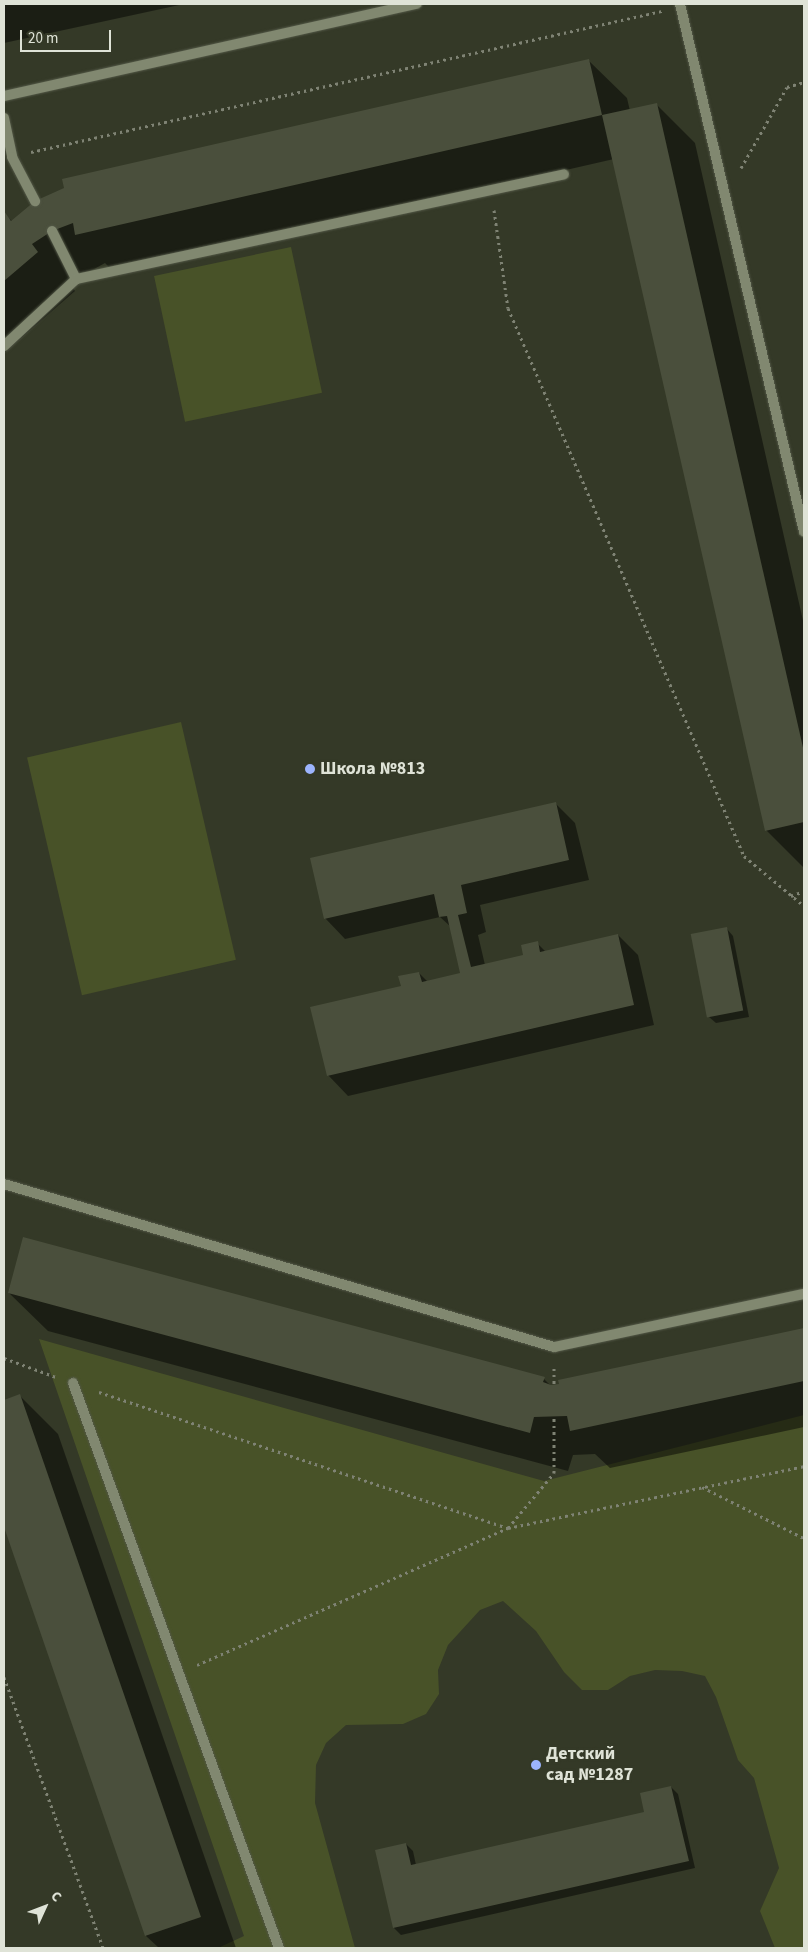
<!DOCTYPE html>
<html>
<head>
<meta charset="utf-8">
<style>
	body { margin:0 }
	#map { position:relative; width:808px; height:1952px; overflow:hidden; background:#343927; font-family:"Source Sans 3",sans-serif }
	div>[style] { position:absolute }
	.green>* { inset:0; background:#485228; transform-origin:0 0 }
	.shadow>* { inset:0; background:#0007 }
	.building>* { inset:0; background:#4a4f3c; transform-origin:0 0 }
	.path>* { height:3px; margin-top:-1.5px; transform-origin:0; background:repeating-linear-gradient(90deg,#7f8374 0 2.5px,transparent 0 6.5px) }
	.roads { filter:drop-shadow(0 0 1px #535847) drop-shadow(0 0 1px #535847) }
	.service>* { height:10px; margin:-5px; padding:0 5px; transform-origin:5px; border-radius:5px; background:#818870 }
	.tertiary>* { height:10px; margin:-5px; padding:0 5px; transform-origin:5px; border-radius:5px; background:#818870 }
	.dots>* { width:14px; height:14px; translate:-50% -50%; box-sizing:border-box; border:2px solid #343927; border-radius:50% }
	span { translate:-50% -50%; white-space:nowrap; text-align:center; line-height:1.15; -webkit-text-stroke:5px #343927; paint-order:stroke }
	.poi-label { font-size:18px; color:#dfe3d7; font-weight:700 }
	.left { translate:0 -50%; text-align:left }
	.frame { position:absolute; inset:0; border:5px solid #dfe3d7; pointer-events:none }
	.north { position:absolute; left:20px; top:1882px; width:50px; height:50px; -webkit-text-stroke:4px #343927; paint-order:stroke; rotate:47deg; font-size:14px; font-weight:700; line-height:20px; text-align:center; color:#dfe3d7 }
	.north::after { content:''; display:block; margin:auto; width:18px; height:22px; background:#dfe3d7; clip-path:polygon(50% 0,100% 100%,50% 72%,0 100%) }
	.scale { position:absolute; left:20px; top:30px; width:91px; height:22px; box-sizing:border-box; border:2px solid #dfe3d7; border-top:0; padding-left:6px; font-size:15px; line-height:18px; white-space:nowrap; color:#dfe3d7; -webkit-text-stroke:4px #343927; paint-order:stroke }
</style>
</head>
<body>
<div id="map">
	<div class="green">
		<i style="left:291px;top:247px;width:149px;height:140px;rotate:78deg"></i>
		<i style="left:181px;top:722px;width:244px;height:158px;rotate:77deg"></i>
		<i style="clip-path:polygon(39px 1339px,544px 1481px,804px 1415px,804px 1948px,775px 1948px,760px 1911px,779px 1868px,754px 1778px,738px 1760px,716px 1697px,705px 1676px,682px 1671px,655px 1670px,630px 1676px,608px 1690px,582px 1690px,564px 1672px,536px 1631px,503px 1601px,480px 1610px,448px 1645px,438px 1670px,439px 1694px,426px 1714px,403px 1724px,346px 1725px,326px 1743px,316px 1765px,315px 1803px,355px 1948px,218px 1948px,244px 1936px)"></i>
	</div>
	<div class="shadow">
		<i style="clip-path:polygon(4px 4px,184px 4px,4px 43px)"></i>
		<i style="clip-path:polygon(588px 60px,627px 98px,630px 111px,656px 104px,695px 143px,804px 625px,804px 868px,766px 830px,614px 159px,115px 273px,105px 263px,69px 283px,75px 291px,4px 353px,4px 214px,12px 221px)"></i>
		<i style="clip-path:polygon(555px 803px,575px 823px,589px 880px,480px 905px,486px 932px,478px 935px,485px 965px,525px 956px,537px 943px,546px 952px,618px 935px,638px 955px,654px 1025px,348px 1096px,328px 1075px,402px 987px,419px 973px,428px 982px,462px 974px,451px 927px,440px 917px,345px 939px,325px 918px)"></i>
		<i style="clip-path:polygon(727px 929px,733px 936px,749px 1017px,716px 1023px,709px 1017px)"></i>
		<i style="clip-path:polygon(9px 1293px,544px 1379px,551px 1386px,560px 1385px,560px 1381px,804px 1330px,804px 1427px,610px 1468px,595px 1454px,573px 1455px,568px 1471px,48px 1331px)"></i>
		<i style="clip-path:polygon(20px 1396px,58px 1434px,236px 1948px,159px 1948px,146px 1936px,4px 1524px,4px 1401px)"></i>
		<i style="clip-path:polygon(671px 1787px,678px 1794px,695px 1868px,401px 1935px,394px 1928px,377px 1851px,406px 1844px,413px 1851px,416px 1865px,645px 1813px)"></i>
	</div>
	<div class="building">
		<i style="clip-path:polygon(589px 59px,602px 115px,75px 235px,73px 223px,52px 231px,32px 244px,38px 252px,4px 281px,4px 211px,11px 221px,35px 201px,64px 188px,62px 179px)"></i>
		<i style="clip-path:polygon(657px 103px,804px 752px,804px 822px,765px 831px,602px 115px)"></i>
		<i style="clip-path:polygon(556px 802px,569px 860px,461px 885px,467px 913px,458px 915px,471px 967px,523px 955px,521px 945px,538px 941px,540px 952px,618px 934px,634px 1005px,327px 1076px,310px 1007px,401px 986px,398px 976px,419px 972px,422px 982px,460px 973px,447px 916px,439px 917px,434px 894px,324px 919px,310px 858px)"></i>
		<i style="left:727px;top:927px;width:85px;height:37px;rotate:79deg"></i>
		<i style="clip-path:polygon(23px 1237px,545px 1377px,543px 1382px,551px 1385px,559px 1384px,558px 1380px,804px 1328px,804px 1381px,570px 1431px,567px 1416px,534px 1417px,530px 1433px,8px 1293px)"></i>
		<i style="clip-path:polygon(20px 1394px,201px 1917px,145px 1936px,4px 1527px,4px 1400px)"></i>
		<i style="clip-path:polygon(671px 1786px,689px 1861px,393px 1928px,375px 1850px,406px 1843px,411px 1865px,644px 1812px,640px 1793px)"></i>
	</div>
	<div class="path">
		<i style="left:31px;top:152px;width:647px;rotate:-12.6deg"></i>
		<i style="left:741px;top:168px;width:93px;rotate:-60.4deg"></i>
		<i style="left:787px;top:87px;width:18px;rotate:-16deg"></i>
		<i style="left:494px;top:210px;width:99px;rotate:81.9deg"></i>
		<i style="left:508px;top:308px;width:597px;rotate:66.7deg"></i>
		<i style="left:744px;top:856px;width:78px;rotate:39.8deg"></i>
		<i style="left:791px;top:896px;width:14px;rotate:-21deg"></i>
		<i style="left:4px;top:1358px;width:55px;rotate:20.1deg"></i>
		<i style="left:554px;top:1368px;width:17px;rotate:90deg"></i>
		<i style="left:99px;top:1392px;width:431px;rotate:18.4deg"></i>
		<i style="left:508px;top:1528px;width:72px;rotate:-50.1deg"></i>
		<i style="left:554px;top:1473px;width:56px;rotate:-90deg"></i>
		<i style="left:702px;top:1487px;width:114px;rotate:26.6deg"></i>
		<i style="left:197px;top:1665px;width:340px;rotate:-23.8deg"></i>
		<i style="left:508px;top:1528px;width:302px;rotate:-11.8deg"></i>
		<i style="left:4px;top:1677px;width:289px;rotate:69.9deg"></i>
	</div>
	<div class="roads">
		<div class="service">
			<i style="left:680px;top:4px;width:542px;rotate:76.78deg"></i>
			<i style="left:4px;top:118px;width:40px;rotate:78deg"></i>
			<i style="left:12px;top:157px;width:50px;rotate:62.4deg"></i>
			<i style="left:52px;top:231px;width:54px;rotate:63.4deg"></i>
			<i style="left:4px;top:346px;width:98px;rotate:-42.9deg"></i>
			<i style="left:76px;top:279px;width:499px;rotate:-12.1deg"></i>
			<i style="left:4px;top:1184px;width:574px;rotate:16.51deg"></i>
			<i style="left:554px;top:1347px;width:256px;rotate:-12deg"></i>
			<i style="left:73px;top:1383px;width:601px;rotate:69.97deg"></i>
		</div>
		<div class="tertiary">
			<i style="left:4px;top:96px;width:423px;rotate:-12.6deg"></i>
		</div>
	</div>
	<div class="dots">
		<i style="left:310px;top:769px;background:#9cb4fd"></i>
		<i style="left:536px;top:1765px;background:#9cb4fd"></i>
	</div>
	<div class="poi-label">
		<span class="left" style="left:320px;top:769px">Школа №813</span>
		<span class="left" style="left:546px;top:1765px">Детский<br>сад №1287</span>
	</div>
	<div class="frame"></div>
	<div class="north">С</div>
	<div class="scale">20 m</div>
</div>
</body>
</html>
